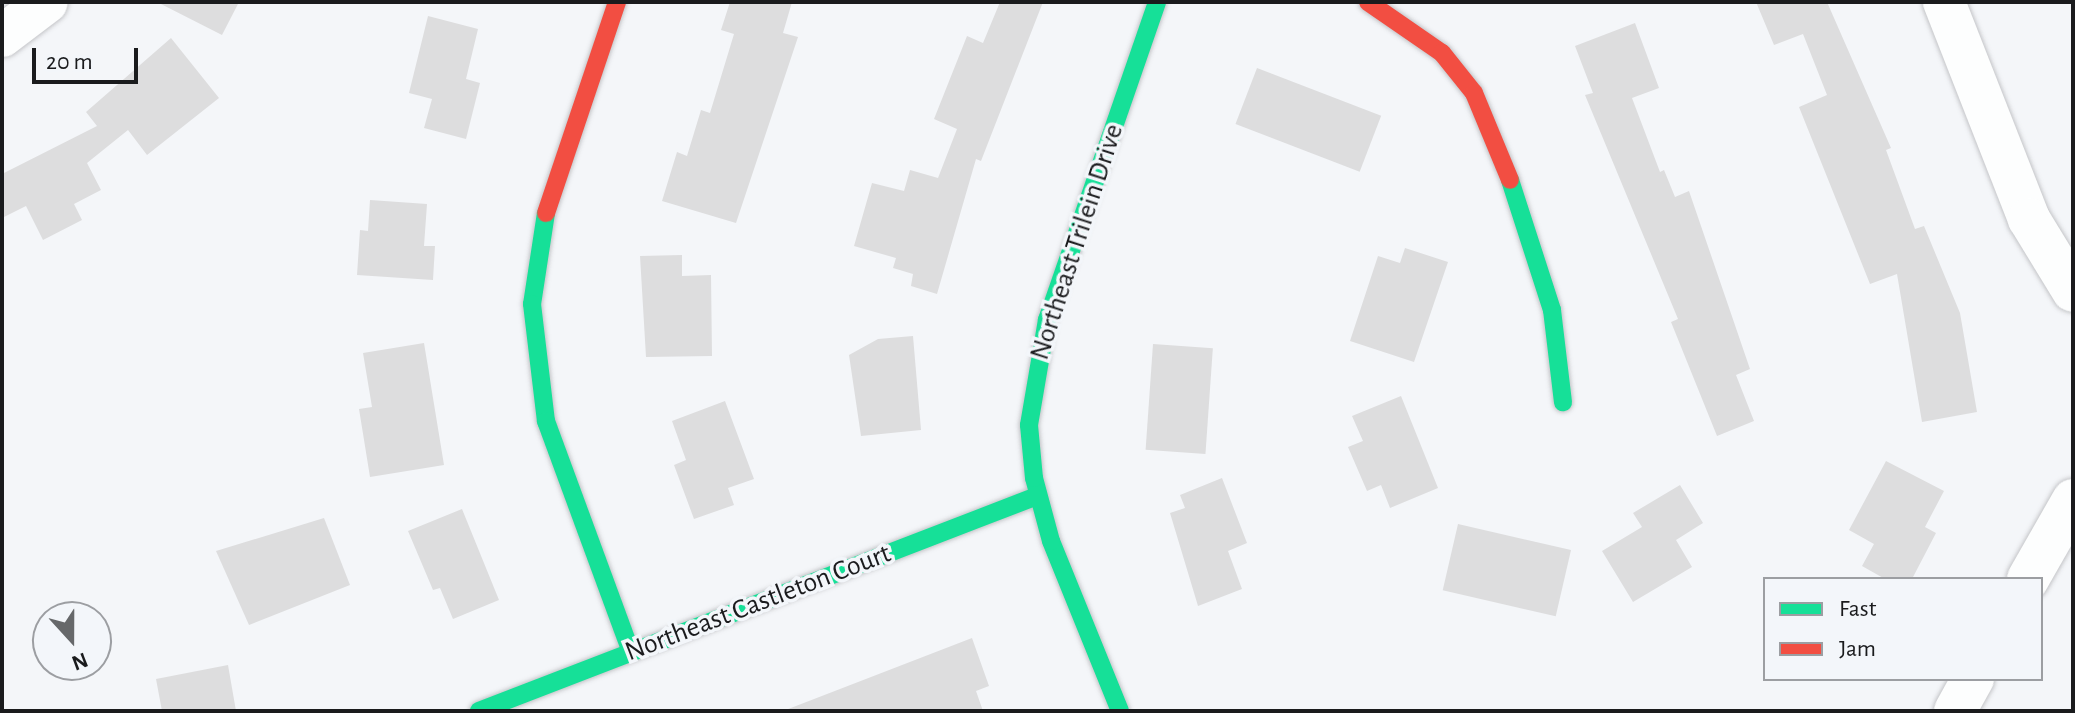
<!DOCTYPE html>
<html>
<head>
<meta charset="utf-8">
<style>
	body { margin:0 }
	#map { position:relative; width:2075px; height:713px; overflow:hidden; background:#f4f6f9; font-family:"Alegreya Sans",sans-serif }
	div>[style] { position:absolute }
	.building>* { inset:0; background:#ddddde; transform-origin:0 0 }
	.roads { filter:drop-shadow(0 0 2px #c4c5c8) drop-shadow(0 0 2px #c4c5c8) }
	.street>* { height:42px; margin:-21px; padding:0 21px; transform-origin:21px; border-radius:21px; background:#fdfefe }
	.fast>* { height:18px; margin:-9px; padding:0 9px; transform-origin:9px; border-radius:9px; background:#16e098 }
	.jam>* { height:18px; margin:-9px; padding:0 9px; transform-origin:9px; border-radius:9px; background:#f24e42 }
	span { translate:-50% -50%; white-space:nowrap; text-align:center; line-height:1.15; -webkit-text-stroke:7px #f3f6fa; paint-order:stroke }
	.street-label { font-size:28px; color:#1a1b1d }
	.frame { position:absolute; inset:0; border:4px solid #1a1b1d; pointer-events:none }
	.legend { position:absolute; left:1763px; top:577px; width:280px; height:104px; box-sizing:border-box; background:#f3f6fa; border:2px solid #9c9ea2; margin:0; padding:10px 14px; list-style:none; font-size:24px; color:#1a1b1d }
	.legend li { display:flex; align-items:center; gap:16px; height:40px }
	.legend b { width:40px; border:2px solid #9c9ea2 }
	.north { position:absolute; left:32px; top:601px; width:80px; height:80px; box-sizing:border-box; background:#f3f6fa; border:2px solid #9c9ea2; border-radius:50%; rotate:159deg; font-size:22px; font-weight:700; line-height:32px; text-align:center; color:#1a1b1d }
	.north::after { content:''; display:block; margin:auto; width:28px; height:36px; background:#66686a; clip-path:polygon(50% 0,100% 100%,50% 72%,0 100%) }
	.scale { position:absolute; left:32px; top:48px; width:106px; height:36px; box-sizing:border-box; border:4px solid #1a1b1d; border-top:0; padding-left:10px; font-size:24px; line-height:28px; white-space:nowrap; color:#1a1b1d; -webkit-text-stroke:6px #f3f6fa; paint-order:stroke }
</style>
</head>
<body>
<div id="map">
	<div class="building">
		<i style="clip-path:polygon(157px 2px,239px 2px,222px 35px)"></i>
		<i style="clip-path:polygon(730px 2px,792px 2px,783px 33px,798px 37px,736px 223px,662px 201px,677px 152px,687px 156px,701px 110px,710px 113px,734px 34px,721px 30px)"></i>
		<i style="clip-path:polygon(1000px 2px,1043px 2px,981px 161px,976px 159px,937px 294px,911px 286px,913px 274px,893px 268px,896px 258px,854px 246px,872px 183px,904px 191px,910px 170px,938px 178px,957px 129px,934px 119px,967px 36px,983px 43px)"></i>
		<i style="clip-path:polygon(1756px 2px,1827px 2px,1891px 148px,1886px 150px,1915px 229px,1924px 226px,1960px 313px,1977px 412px,1922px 422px,1897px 274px,1870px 284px,1799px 107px,1827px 95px,1803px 34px,1774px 45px)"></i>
		<i style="clip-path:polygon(428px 16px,478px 29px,466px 79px,480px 83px,466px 139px,424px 128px,432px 99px,409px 93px)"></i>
		<i style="clip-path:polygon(1635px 23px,1659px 88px,1632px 98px,1660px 172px,1664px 170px,1675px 197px,1689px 191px,1750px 369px,1736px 375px,1754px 421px,1717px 436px,1671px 322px,1678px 319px,1585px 95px,1593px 93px,1575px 46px)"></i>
		<i style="clip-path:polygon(171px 38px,219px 98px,147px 155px,128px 130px,87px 163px,101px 190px,74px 204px,82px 220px,43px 240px,26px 206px,2px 218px,2px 174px,97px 126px,86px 112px)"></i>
		<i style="left:1257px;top:68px;width:133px;height:60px;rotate:21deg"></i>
		<i style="clip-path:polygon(370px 200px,427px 204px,424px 246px,435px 246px,433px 280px,357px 275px,360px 230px,368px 231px)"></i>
		<i style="clip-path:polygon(1405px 248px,1448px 262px,1414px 362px,1350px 341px,1378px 256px,1400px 263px)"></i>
		<i style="clip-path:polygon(682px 255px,682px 276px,711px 275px,712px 356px,646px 357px,640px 256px)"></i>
		<i style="clip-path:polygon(913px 336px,921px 430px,861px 436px,849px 355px,878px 339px)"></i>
		<i style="clip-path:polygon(424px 343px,444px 465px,370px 477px,359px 409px,372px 407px,363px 353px)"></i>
		<i style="left:1153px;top:344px;width:60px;height:106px;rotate:4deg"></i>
		<i style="clip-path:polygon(1401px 396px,1438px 488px,1390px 508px,1381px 485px,1367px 491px,1348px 447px,1363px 441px,1352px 416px)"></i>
		<i style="clip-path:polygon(725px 401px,754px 479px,728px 488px,734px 505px,694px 519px,674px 465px,686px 460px,672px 421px)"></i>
		<i style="clip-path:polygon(1886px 461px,1944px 491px,1925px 527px,1936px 533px,1912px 579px,1885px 579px,1862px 566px,1874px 544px,1849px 530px)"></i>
		<i style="clip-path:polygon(1222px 478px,1247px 543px,1228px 551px,1242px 589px,1198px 606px,1170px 513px,1185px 508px,1180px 495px)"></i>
		<i style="clip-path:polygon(1680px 485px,1703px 523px,1676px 540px,1692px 567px,1633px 602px,1602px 551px,1642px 527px,1633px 513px)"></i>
		<i style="clip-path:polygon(462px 509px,499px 600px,453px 619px,440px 588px,433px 590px,408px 531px)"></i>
		<i style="clip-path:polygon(324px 518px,350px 585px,249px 625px,216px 551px)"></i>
		<i style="left:1458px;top:524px;width:116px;height:68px;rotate:13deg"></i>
		<i style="clip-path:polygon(972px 638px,989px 686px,976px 691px,983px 711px,783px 711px)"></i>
		<i style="clip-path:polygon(228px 665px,236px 711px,162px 711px,156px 679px)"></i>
	</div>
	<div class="roads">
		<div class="street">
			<i style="left:1944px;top:2px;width:233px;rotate:68.6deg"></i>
			<i style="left:2029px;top:219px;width:84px;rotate:58.6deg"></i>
			<i style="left:2px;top:36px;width:56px;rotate:-37.1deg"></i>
			<i style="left:2028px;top:579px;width:91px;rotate:-60.3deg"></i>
			<i style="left:1955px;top:711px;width:37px;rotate:-61deg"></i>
		</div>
		<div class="fast">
			<i style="left:1510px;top:180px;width:137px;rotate:72.1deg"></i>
			<i style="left:1552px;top:310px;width:93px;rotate:83.2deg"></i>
			<i style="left:546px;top:213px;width:92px;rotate:98.7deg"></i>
			<i style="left:532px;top:304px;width:118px;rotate:83.2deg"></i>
			<i style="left:546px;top:421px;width:246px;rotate:69.8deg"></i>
			<i style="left:479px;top:711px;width:598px;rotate:-21.07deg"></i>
			<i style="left:1120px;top:711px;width:183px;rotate:-112.1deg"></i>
			<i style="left:1051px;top:541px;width:65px;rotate:-105.1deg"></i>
			<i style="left:1034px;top:478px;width:53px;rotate:-95.4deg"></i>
			<i style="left:1029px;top:425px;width:107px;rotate:-80.3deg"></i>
			<i style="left:1047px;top:320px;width:336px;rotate:-70.9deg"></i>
		</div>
		<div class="jam">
			<i style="left:1368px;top:2px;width:90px;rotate:34.6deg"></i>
			<i style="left:1442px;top:53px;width:51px;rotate:51.3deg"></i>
			<i style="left:1474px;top:93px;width:94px;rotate:67.5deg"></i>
			<i style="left:546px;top:213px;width:223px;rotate:-71.4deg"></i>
		</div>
	</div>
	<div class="street-label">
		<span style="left:1077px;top:242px;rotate:-72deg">Northeast Trilein Drive</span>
		<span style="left:758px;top:603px;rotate:-21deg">Northeast Castleton Court</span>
	</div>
	<div class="frame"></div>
	<ul class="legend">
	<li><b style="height:10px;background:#16e098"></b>Fast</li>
	<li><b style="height:10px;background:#f24e42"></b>Jam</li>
	</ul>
	<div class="north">N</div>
	<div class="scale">20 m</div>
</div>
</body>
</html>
